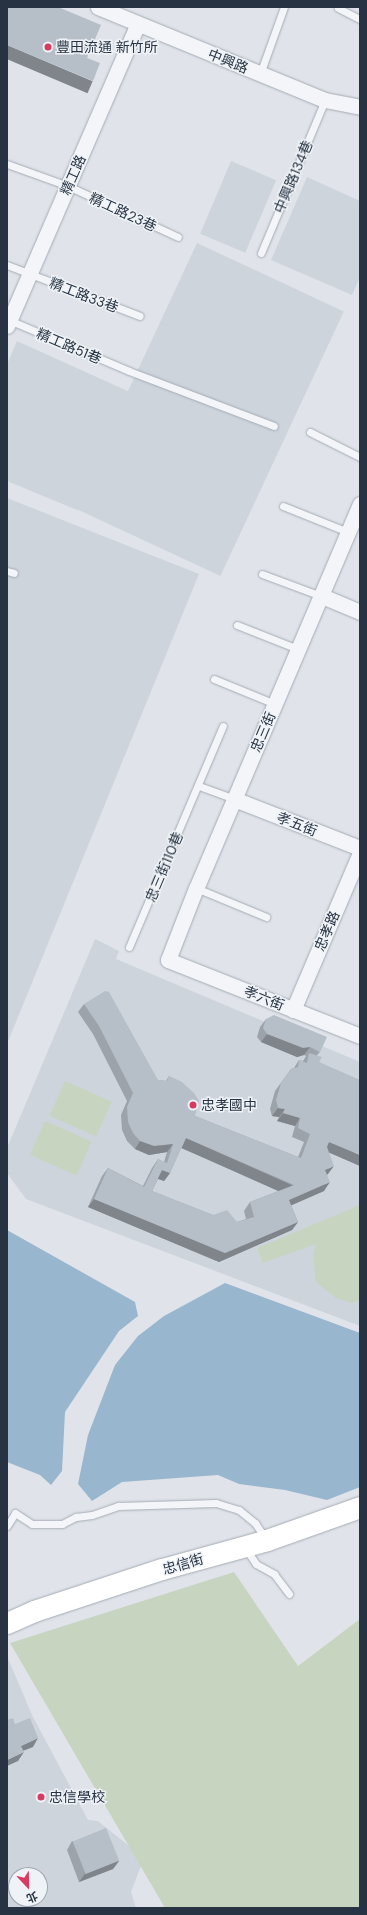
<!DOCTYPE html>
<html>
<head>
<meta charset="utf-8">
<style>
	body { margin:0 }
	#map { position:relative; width:367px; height:1915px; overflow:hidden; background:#e0e4ea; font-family:"DM Sans","Noto Sans TC",sans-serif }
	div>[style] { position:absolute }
	.built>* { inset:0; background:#cdd4dc; transform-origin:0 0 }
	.green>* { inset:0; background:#c7d4c0; transform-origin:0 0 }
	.water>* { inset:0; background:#98b6cd }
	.roads { filter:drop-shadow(0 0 1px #a5abb4) drop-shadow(0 0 1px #a5abb4) }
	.lane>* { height:7px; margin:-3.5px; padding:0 3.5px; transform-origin:3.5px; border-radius:3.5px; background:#f3f5f8 }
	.street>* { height:15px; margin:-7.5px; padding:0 7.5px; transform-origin:7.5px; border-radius:7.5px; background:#f3f5f8 }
	.secondary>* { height:21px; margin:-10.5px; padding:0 10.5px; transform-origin:10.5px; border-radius:10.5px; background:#fff }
	.wall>* { inset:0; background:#9da3ab }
	.shaded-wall>* { inset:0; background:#7f858b; transform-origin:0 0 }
	.building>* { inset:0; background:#b6bec7; transform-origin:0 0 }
	.dots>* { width:11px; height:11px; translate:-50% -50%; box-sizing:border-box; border:2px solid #eff3f7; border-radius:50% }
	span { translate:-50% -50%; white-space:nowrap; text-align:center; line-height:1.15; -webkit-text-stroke:3px #eff3f7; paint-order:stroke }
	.poi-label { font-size:14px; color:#273342 }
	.left { translate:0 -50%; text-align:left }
	.street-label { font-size:14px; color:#273342 }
	.frame { position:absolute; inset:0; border:8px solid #273342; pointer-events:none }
	.north { position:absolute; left:8px; top:1867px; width:40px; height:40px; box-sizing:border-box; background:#eff3f7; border:1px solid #9fa6af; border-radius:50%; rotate:158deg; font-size:11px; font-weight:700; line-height:16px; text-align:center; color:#273342 }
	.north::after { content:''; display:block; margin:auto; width:14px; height:18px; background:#d83b5f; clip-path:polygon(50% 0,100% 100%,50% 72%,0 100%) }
</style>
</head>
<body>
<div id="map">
	<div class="built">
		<i style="left:231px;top:161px;width:49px;height:79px;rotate:23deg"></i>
		<i style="clip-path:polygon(307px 177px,360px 201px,360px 277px,352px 295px,271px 260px)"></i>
		<i style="left:197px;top:243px;width:162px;height:292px;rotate:25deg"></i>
		<i style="clip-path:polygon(17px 341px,132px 393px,77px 510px,7px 481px,7px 364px)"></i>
		<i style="clip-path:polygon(7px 498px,199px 574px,7px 1044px)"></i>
		<i style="clip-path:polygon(95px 939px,119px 951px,116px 959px,360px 1062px,360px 1326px,26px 1199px,7px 1173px,7px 1148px)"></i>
		<i style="clip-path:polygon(evenodd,7px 1656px,32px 1715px,88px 1820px,98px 1821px,144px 1858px,131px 1892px,136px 1908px,7px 1908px,7px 1656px,16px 1875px,40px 1875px,40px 1899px,16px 1899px,16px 1875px)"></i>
	</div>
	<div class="green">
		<i style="left:65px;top:1081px;width:51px;height:38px;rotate:24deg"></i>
		<i style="left:45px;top:1121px;width:51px;height:37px;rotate:24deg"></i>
		<i style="clip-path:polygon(360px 1205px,360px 1300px,352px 1303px,336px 1298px,316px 1282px,313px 1254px,316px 1244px,263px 1263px,257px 1248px)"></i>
		<i style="clip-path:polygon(234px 1572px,298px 1666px,360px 1619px,360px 1908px,165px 1908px,10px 1643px)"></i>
	</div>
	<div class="water">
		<i style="clip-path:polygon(7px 1230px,135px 1302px,138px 1316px,119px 1331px,65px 1412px,62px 1471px,51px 1485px,40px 1475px,7px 1462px)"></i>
		<i style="clip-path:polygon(225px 1283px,360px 1333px,360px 1487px,327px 1500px,285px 1490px,239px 1484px,218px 1475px,122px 1482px,92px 1501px,78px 1484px,88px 1435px,115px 1365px,138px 1336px,164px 1316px)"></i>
	</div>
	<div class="roads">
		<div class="lane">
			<i style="left:338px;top:8px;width:25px;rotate:27deg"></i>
			<i style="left:260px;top:74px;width:71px;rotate:-70.3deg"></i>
			<i style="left:7px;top:164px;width:65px;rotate:19.8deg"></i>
			<i style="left:68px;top:186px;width:121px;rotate:24.9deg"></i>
			<i style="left:261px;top:253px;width:166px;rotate:-67.3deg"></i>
			<i style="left:7px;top:265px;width:142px;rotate:21deg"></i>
			<i style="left:9px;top:320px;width:130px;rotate:23deg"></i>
			<i style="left:129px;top:371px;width:155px;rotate:20.8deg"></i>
			<i style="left:310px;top:432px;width:56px;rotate:26.6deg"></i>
			<i style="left:283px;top:506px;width:70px;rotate:21.8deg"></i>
			<i style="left:7px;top:571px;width:7px;rotate:16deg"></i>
			<i style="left:262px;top:574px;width:63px;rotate:20.4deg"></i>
			<i style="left:237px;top:625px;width:66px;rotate:21.5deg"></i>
			<i style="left:214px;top:679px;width:66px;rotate:22.3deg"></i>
			<i style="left:199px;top:786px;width:37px;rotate:20deg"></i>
			<i style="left:196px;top:888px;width:76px;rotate:22.5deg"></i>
			<i style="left:129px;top:947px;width:240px;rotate:-67deg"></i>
			<i style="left:7px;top:1526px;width:15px;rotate:-58deg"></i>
			<i style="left:15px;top:1513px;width:20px;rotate:33deg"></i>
			<i style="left:32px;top:1524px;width:30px"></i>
			<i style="left:62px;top:1524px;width:16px;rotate:-27deg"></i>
			<i style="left:76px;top:1517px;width:16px;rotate:-7deg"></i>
			<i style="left:92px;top:1515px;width:28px;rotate:-19deg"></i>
			<i style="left:118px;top:1506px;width:98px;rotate:-1.8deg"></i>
			<i style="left:216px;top:1503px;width:24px;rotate:17deg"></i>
			<i style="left:239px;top:1510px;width:21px;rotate:39deg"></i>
			<i style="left:255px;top:1523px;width:18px;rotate:56deg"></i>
			<i style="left:246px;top:1549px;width:18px;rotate:56deg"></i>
			<i style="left:256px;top:1564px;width:21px;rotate:29deg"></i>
			<i style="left:274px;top:1574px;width:25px;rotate:53deg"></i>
		</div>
		<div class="street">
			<i style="left:98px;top:7px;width:245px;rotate:22.3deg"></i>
			<i style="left:325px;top:100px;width:36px;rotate:11deg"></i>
			<i style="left:7px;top:326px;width:329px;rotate:-66.6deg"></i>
			<i style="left:360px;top:504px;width:418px;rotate:113.1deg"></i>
			<i style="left:196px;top:888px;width:77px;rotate:111.3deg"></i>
			<i style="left:168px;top:960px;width:206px;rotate:21.6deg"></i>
			<i style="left:322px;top:596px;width:41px;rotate:22.8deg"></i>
			<i style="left:234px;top:799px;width:135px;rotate:21.3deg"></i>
			<i style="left:293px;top:1010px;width:171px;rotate:-66.9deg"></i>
		</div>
		<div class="secondary">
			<i style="left:7px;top:1623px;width:30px;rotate:-24deg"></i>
			<i style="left:34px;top:1611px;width:135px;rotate:-18.2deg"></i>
			<i style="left:162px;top:1569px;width:109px;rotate:-15.4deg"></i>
			<i style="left:267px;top:1540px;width:99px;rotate:-19.5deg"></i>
		</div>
	</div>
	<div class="wall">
		<i style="clip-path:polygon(evenodd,84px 1004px,158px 1080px,166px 1081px,169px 1076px,195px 1116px,298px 1157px,304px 1142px,292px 1137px,295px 1126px,277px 1121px,279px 1117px,272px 1116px,270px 1109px,275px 1091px,291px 1069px,294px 1068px,299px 1060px,303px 1061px,306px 1056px,304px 1055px,297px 1057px,261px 1042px,257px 1037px,260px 1027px,266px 1019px,320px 1052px,317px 1055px,319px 1062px,360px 1166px,329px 1152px,328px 1174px,327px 1175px,324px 1191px,291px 1205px,298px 1222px,292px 1230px,219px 1262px,88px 1207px,102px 1176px,108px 1168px,143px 1186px,152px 1168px,158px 1159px,164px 1162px,167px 1152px,149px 1155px,135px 1149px,127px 1141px,122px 1130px,121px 1115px,127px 1101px,93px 1034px,78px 1012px,84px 1004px,181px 1148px,281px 1190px,250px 1202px,244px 1211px,246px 1219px,237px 1222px,213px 1215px,152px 1191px,158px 1179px,164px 1181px,170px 1173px,181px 1148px)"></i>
		<i style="clip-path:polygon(72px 1841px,119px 1861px,113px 1869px,79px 1882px,67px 1850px)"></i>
	</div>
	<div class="shaded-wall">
		<i style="left:7px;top:45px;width:93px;height:13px;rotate:23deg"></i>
		<i style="clip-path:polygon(267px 1034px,310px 1047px,304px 1055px,297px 1057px,261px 1042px)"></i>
		<i style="clip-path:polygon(278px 1108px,285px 1109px,279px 1117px,272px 1116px)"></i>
		<i style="clip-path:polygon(283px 1113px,300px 1118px,295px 1126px,277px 1121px)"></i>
		<i style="left:186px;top:1138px;width:118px;height:11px;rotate:24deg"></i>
		<i style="clip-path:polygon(140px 1141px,173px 1144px,167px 1152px,149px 1155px,135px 1149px)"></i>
		<i style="clip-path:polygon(329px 1142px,360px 1155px,360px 1166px,323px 1150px)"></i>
		<i style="clip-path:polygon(334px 1166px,328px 1174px,319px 1179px,325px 1170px)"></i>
		<i style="clip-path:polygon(162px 1170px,170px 1173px,164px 1181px,156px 1178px)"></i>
		<i style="clip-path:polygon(330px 1182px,324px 1191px,283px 1209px,289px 1200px)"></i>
		<i style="clip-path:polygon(94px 1199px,225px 1253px,298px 1222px,292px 1230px,219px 1262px,88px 1207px)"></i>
		<i style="clip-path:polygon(38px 1738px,33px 1747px,15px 1754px,21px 1746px)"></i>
		<i style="clip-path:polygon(24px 1752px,18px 1761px,7px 1766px,7px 1760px)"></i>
		<i style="clip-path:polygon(119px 1861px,113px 1869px,79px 1882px,85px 1874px)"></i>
	</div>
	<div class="building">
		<i style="clip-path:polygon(7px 7px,58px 7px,101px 25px,87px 58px,100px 63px,93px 81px,7px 45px)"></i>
		<i style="clip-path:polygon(evenodd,105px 991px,109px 992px,158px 1080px,167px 1081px,169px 1076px,182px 1082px,194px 1093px,199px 1101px,195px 1116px,301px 1158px,310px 1134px,298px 1128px,300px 1118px,283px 1113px,285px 1109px,278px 1108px,276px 1100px,281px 1083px,291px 1069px,298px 1067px,299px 1060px,307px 1063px,309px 1053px,322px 1057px,319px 1062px,360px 1080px,360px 1155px,329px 1142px,327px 1147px,334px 1166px,325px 1170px,330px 1182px,289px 1200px,298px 1222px,225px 1253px,94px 1199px,108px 1168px,144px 1187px,158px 1159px,167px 1163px,173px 1144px,154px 1146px,140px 1141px,133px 1133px,128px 1122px,127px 1107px,133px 1093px,99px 1026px,84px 1004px,105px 991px,186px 1138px,294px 1185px,250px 1202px,254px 1217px,237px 1222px,227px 1210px,213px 1215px,152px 1191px,162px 1170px,170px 1173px,186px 1138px)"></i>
		<i style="clip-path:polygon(274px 1015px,327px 1037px,320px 1052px,310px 1047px,303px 1048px,267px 1034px,263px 1028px,266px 1019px)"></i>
		<i style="clip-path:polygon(13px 1718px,15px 1724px,30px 1718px,38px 1738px,21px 1746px,24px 1752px,7px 1760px,7px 1720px)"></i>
		<i style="left:106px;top:1828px;width:35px;height:36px;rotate:68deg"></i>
	</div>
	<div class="dots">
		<i style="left:48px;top:47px;background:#d83b5f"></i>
		<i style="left:193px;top:1105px;background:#d83b5f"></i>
		<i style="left:41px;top:1797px;background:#d83b5f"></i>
	</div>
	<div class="poi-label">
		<span class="left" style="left:56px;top:47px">豐田流通 新竹所</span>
		<span class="left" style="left:201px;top:1105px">忠孝國中</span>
		<span class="left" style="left:49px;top:1797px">忠信學校</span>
	</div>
	<div class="street-label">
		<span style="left:228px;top:61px;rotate:22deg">中興路</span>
		<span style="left:73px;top:175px;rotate:-66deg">精工路</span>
		<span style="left:293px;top:177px;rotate:-67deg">中興路134巷</span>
		<span style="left:123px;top:212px;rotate:25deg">精工路23巷</span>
		<span style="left:84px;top:295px;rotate:21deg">精工路33巷</span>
		<span style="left:69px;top:346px;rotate:23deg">精工路51巷</span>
		<span style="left:263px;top:732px;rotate:-67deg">忠三街</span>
		<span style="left:297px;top:824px;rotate:21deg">孝五街</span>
		<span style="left:164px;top:867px;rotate:-67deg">忠三街110巷</span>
		<span style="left:327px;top:931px;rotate:-67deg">忠孝路</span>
		<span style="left:264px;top:998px;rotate:22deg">孝六街</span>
		<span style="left:183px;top:1564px;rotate:-16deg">忠信街</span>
	</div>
	<div class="frame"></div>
	<div class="north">北</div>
</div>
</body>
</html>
